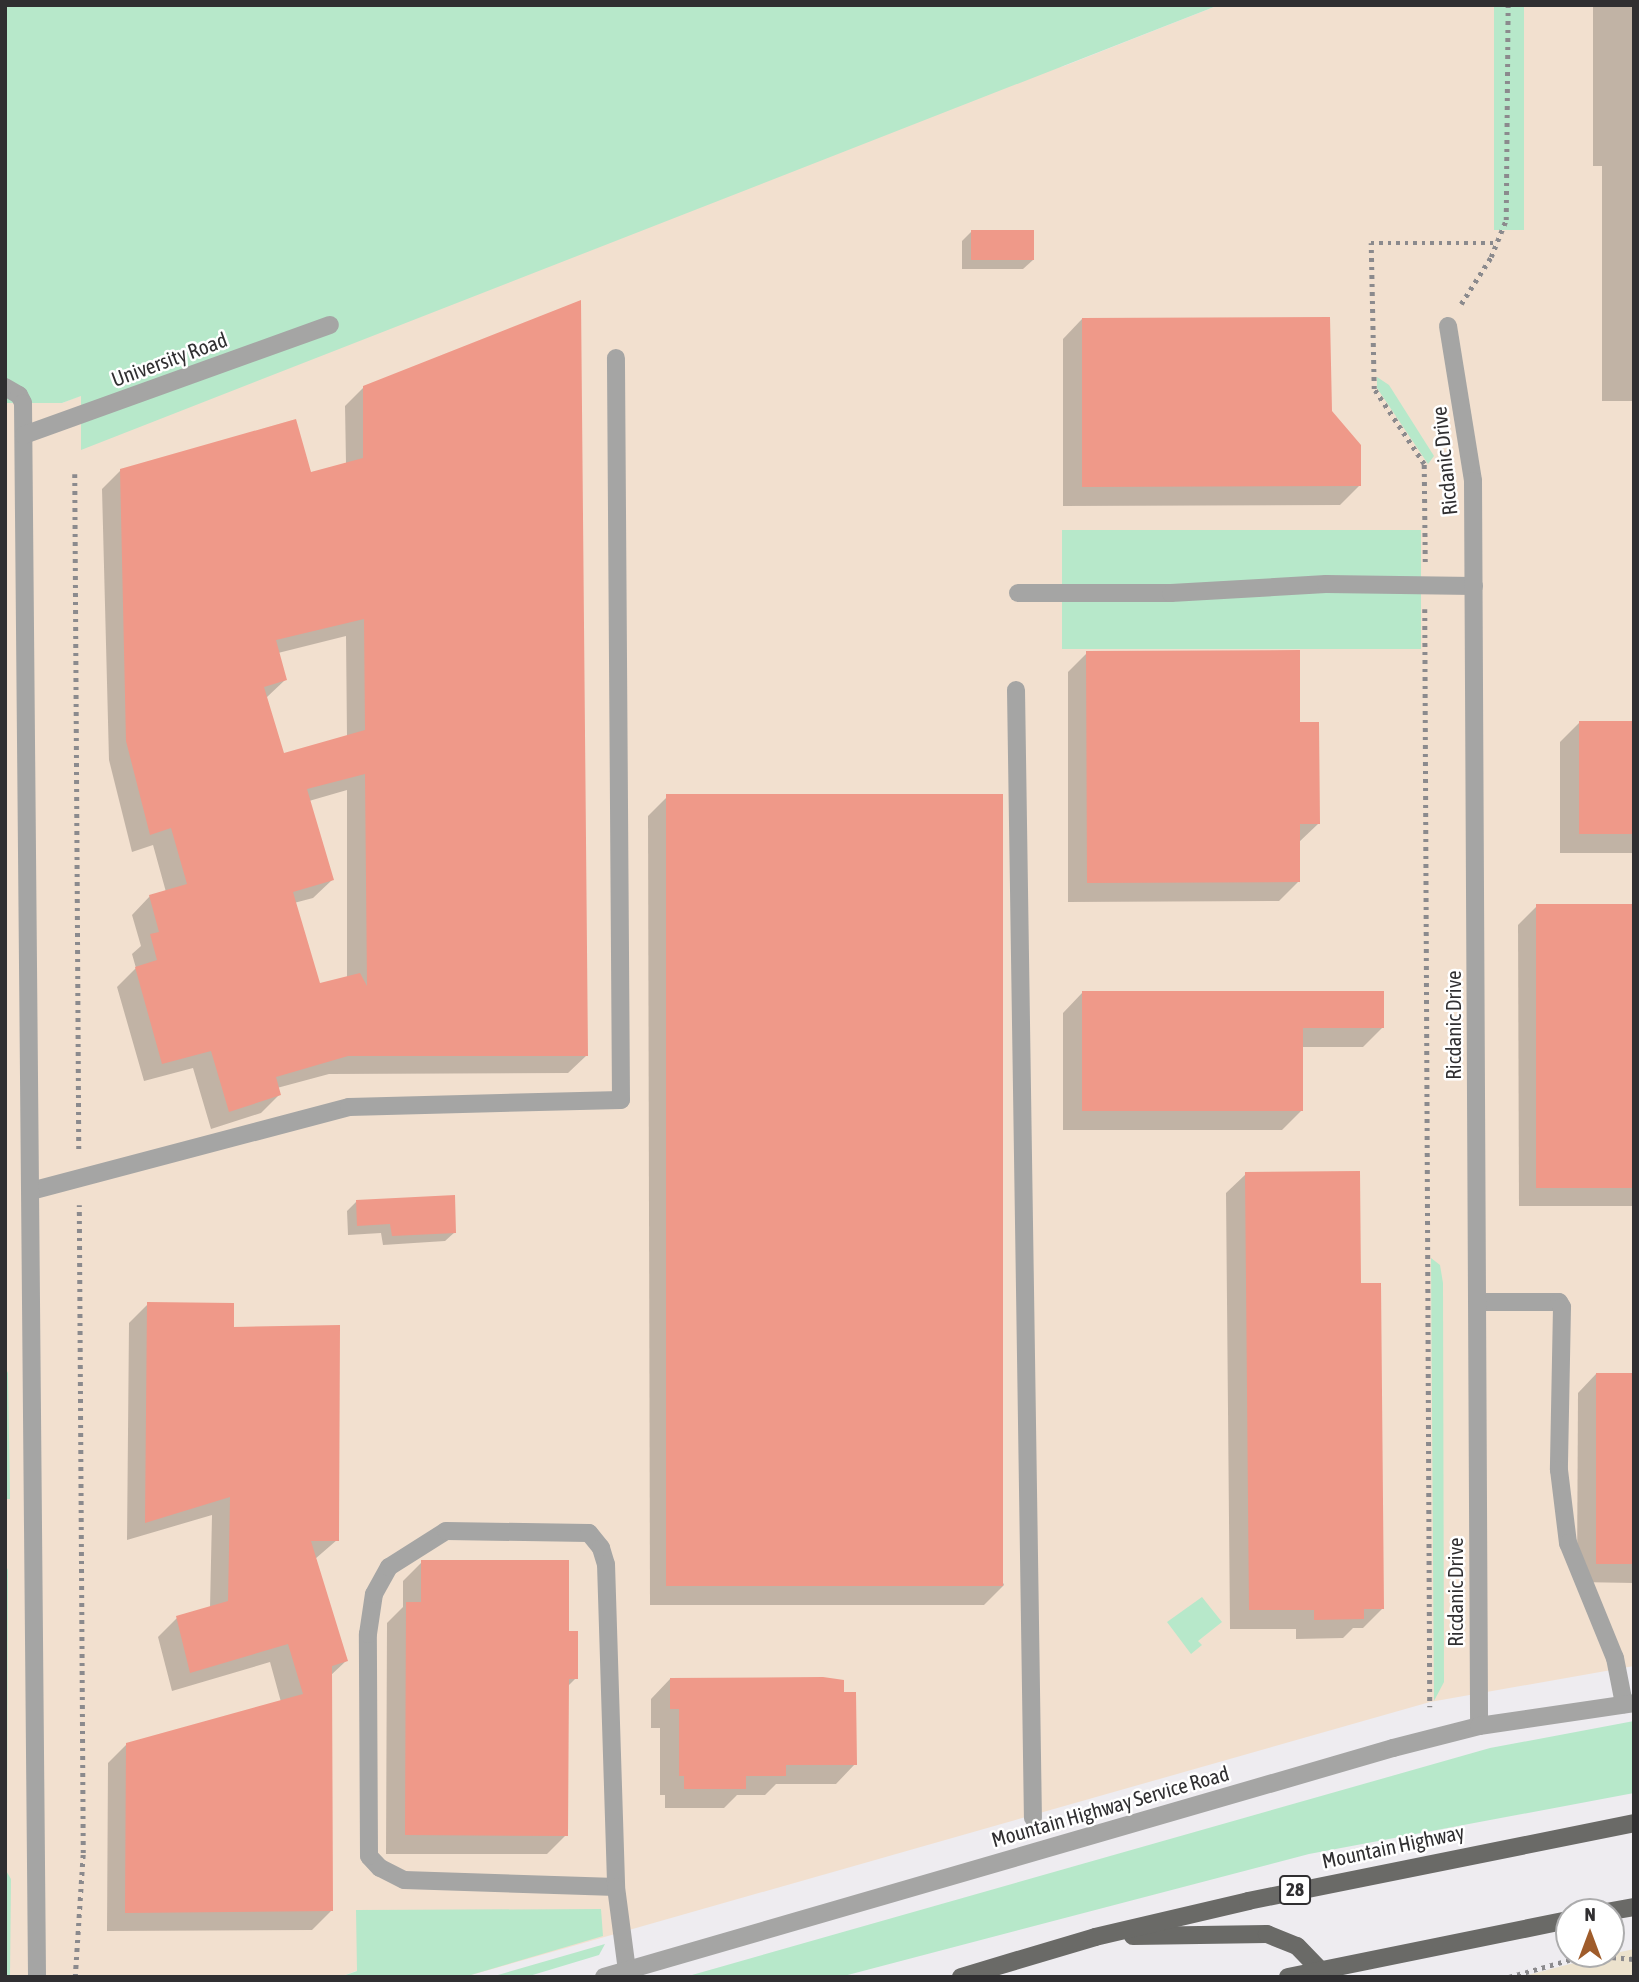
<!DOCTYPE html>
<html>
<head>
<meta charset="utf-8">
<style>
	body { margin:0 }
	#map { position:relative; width:1639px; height:1982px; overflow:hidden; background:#eeecf0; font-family:"Asap Condensed",sans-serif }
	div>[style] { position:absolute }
	.commercial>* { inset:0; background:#ece2cd }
	.industrial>* { inset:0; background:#f2e0cf }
	.green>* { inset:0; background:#b7e8ca; transform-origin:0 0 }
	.shadow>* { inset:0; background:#0003 }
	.building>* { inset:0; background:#ef9989; transform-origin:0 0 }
	.path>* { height:4.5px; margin-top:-2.25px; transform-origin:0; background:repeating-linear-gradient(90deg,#8b8a8d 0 3.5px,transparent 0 8.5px) }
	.lane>* { height:18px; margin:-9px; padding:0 9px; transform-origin:9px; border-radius:9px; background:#a5a5a4 }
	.street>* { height:18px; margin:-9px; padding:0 9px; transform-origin:9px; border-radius:9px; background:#a5a5a4 }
	.primary>* { height:18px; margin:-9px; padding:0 9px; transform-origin:9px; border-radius:9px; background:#6a6a67 }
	span { translate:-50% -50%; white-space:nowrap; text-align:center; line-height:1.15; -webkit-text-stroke:5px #fff; paint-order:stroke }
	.shield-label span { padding:2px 5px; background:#fff; border:2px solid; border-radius:5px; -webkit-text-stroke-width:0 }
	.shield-label { font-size:19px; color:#302f31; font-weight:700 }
	.street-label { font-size:21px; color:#302f31 }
	.frame { position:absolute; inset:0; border:7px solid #302f31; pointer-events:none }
	.north { position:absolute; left:1555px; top:1898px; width:70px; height:70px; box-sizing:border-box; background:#fff; border:2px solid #acacad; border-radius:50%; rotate:0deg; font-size:19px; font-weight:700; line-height:28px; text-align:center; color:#302f31 }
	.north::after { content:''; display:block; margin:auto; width:24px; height:32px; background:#9f5c2b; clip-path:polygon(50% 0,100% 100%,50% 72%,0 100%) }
</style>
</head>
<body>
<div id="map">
	<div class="commercial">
		<i style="clip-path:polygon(1634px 1949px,1634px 1977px,1520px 1977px,1593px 1958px)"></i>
	</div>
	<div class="industrial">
		<i style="clip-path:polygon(1219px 5px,1494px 5px,1496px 229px,1524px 230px,1524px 5px,1634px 5px,1634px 1666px,1430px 1702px,464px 1977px,356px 1971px,340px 1977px,5px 1977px,5px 403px,62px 403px,773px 123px,1064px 66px)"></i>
	</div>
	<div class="green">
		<i style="clip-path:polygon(5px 5px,1219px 5px,81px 450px,81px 396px,62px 403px,5px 403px)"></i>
		<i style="left:1494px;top:5px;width:30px;height:225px"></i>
		<i style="clip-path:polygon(1377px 377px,1389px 385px,1434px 456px,1428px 464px,1377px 388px)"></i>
		<i style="left:1421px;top:530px;width:119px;height:359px;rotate:90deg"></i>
		<i style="clip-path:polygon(1431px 1258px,1440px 1265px,1443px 1283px,1444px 1682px,1434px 1701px)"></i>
		<i style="clip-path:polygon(5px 1367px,8px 1373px,10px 1499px,5px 1499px)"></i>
		<i style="clip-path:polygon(5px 1564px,8px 1570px,7px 1826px,5px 1826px)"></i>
		<i style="clip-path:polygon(1202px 1597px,1222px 1622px,1198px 1641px,1202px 1645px,1191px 1654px,1167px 1622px)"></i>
		<i style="clip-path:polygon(1634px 1721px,1634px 1793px,1309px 1854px,840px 1977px,685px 1977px,1490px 1748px)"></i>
		<i style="clip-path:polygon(5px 1869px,11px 1879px,10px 1977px,5px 1977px)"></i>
		<i style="clip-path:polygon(601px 1909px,603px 1936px,464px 1977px,340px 1977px,357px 1971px,356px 1910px)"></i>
		<i style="clip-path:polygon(605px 1944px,599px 1955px,526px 1977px,491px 1977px)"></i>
	</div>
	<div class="shadow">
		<i style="clip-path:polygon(1593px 5px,1634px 5px,1634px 401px,1602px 401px,1602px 166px,1593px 166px)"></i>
		<i style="clip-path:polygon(972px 231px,1033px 260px,1023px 269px,962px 269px,962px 241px)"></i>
		<i style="clip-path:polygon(1082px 319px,1330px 412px,1359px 486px,1340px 505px,1063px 506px,1063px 339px)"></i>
		<i style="clip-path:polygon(evenodd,364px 387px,587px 1055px,568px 1073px,329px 1074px,277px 1088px,279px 1095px,261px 1113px,211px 1129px,193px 1068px,144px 1081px,117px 987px,136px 968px,132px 954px,141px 946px,132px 915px,150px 896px,166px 892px,153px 845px,132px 852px,109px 760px,102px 489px,120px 471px,310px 475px,346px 464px,345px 406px,364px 387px,346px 636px,347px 737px,283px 755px,266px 698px,285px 680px,278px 653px,346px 636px,364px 387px,347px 790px,347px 978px,319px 986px,294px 903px,313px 898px,332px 880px,309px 801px,347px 790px)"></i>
		<i style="clip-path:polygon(1087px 653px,1298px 724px,1318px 824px,1298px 843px,1298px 882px,1279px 901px,1068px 902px,1068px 672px)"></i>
		<i style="clip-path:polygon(1579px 723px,1634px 723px,1634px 853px,1560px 853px,1560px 742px)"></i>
		<i style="clip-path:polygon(667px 797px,1004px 1585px,984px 1605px,650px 1605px,648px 816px)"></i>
		<i style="clip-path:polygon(1537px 906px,1634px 906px,1634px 1206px,1519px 1206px,1518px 925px)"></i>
		<i style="clip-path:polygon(1082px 993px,1383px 1027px,1363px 1047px,1302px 1047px,1302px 1110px,1282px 1130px,1063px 1130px,1063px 1013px)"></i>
		<i style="clip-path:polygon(1246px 1174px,1359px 1285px,1382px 1609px,1363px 1628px,1353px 1628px,1343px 1638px,1296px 1639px,1296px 1629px,1230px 1629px,1226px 1193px)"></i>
		<i style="clip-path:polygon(356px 1202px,455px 1232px,445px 1241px,383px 1245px,381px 1233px,348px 1235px,347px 1211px)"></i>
		<i style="clip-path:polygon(148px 1304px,232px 1329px,337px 1540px,315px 1559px,346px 1661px,330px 1676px,331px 1911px,312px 1930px,107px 1931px,108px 1763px,127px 1744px,281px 1702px,270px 1662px,172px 1691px,158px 1637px,177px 1618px,210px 1608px,212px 1515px,127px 1540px,129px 1323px)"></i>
		<i style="clip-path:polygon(1596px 1374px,1634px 1374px,1634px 1583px,1577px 1582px,1578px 1393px)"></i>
		<i style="clip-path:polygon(422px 1562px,567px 1633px,576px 1678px,567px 1687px,566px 1835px,547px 1854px,386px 1854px,387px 1623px,403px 1607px,403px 1581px)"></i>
		<i style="clip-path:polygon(670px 1679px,842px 1693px,855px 1764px,836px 1784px,776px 1784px,765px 1795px,737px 1795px,724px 1808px,665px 1808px,665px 1795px,660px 1795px,660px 1728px,651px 1728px,651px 1699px)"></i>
	</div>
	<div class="building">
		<i style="left:971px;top:230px;width:63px;height:30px"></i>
		<i style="clip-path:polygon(evenodd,581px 300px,588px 1056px,348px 1056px,276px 1077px,281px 1095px,229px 1112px,211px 1051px,162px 1064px,135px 967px,157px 960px,150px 934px,159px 932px,149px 895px,187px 884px,171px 828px,150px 835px,126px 741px,120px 469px,296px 419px,311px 472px,363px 458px,363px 386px,581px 300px,364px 619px,365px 730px,284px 753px,264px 687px,287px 680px,276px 640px,364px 619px,581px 300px,365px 774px,367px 986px,360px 973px,320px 983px,293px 892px,334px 880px,307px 789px,365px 774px)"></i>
		<i style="clip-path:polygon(1330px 317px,1332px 411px,1361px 445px,1361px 486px,1082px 487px,1082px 318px)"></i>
		<i style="clip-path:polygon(1300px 650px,1300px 722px,1319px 722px,1320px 824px,1300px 824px,1300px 882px,1087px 883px,1086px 651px)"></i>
		<i style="left:1579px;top:721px;width:55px;height:113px"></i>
		<i style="left:1003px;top:794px;width:792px;height:337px;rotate:90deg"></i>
		<i style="left:1536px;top:904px;width:98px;height:284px"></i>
		<i style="clip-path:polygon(1082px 991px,1384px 991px,1384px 1028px,1303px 1028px,1303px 1111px,1082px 1111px)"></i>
		<i style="clip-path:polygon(1360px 1171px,1361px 1283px,1381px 1283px,1384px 1609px,1364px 1609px,1364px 1619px,1314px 1620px,1314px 1610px,1249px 1610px,1245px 1172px)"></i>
		<i style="clip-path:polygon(455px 1195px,456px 1233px,392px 1236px,390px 1224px,357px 1226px,356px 1200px)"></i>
		<i style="clip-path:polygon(147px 1302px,234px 1303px,234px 1327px,340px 1325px,339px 1541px,311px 1541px,348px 1661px,332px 1666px,333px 1911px,125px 1913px,126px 1743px,303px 1694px,288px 1644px,190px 1673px,176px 1616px,228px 1601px,230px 1497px,145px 1523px)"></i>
		<i style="left:1596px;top:1373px;width:38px;height:191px"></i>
		<i style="clip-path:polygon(421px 1560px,569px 1560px,569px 1631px,578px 1631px,578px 1679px,569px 1679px,568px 1836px,405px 1835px,406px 1602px,421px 1602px)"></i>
		<i style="clip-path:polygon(823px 1677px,844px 1680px,844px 1692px,856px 1692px,857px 1765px,786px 1765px,786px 1776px,746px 1776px,746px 1789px,684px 1789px,684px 1776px,679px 1776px,679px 1709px,670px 1709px,670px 1678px)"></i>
	</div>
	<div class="path">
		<i style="left:1461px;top:304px;width:56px;rotate:-57.4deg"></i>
		<i style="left:1491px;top:257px;width:40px;rotate:-68deg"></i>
		<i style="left:1506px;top:220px;width:215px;rotate:-89.5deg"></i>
		<i style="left:75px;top:474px;width:677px;rotate:89.66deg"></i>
		<i style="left:1425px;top:562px;width:98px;rotate:-90.6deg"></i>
		<i style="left:1424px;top:464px;width:90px;rotate:-123.7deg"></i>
		<i style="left:1374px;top:389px;width:146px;rotate:-91.2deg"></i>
		<i style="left:1371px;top:243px;width:127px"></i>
		<i style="left:1425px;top:609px;width:1098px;rotate:89.74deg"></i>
		<i style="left:75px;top:1977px;width:124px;rotate:-86.3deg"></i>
		<i style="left:83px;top:1853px;width:648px;rotate:-90.35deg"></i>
		<i style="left:1509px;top:1977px;width:81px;rotate:-15.8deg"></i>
		<i style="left:1587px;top:1955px;width:47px;rotate:4.9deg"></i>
	</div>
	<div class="lane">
		<i style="left:5px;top:387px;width:16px;rotate:30deg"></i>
		<i style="left:19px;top:395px;width:9px;rotate:63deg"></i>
		<i style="left:1018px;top:593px;width:153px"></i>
		<i style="left:1171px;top:593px;width:155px;rotate:-3.3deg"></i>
		<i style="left:1326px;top:584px;width:148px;rotate:0.8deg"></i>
		<i style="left:1016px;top:690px;width:1128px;rotate:89.14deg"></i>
		<i style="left:31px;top:1191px;width:329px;rotate:-14.8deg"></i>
		<i style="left:349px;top:1107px;width:272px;rotate:-1.5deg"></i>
		<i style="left:621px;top:1100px;width:742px;rotate:-90.39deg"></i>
		<i style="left:1477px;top:1302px;width:82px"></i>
		<i style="left:1559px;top:1302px;width:6px;rotate:59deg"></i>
		<i style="left:1562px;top:1307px;width:163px;rotate:91.1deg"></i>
		<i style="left:1559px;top:1470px;width:74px;rotate:83deg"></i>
		<i style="left:1568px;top:1543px;width:124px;rotate:67.8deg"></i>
		<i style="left:1615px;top:1658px;width:47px;rotate:78.9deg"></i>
		<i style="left:616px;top:1887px;width:212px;rotate:-178.1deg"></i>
		<i style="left:404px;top:1880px;width:27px;rotate:-153deg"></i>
		<i style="left:380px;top:1868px;width:16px;rotate:-133deg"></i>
		<i style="left:369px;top:1856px;width:222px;rotate:-90.3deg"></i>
		<i style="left:368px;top:1634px;width:40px;rotate:-81.5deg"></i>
		<i style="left:374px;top:1594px;width:31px;rotate:-61deg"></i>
		<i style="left:389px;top:1567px;width:67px;rotate:-32.3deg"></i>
		<i style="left:446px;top:1531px;width:143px;rotate:0.8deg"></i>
		<i style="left:589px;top:1533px;width:19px;rotate:51deg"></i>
		<i style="left:601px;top:1548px;width:17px;rotate:73deg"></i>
		<i style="left:606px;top:1564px;width:323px;rotate:88.2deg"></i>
		<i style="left:616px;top:1887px;width:84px;rotate:82.5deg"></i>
	</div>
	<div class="street">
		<i style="left:1448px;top:326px;width:157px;rotate:80.8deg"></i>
		<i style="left:1473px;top:481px;width:1245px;rotate:89.72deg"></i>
		<i style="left:23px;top:403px;width:1574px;rotate:89.49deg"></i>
		<i style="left:24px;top:435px;width:325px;rotate:-19.8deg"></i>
		<i style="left:604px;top:1977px;width:822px;rotate:-16.18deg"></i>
		<i style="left:1393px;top:1748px;width:89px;rotate:-14.3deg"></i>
		<i style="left:1479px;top:1726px;width:157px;rotate:-8.4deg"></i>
	</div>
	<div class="primary">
		<i style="left:1606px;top:1912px;width:28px;rotate:-10deg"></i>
		<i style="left:1133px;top:1936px;width:134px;rotate:-0.9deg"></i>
		<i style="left:1267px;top:1934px;width:32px;rotate:22deg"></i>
		<i style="left:1297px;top:1946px;width:33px;rotate:46deg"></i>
		<i style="left:961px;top:1977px;width:140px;rotate:-16.6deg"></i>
		<i style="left:1095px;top:1937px;width:157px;rotate:-13.2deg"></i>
		<i style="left:1248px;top:1901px;width:394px;rotate:-11.4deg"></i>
		<i style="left:1288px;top:1977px;width:287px;rotate:-11.5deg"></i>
	</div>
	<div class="shield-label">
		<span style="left:1295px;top:1890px">28</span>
	</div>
	<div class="street-label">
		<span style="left:169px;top:359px;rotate:-20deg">University Road</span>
		<span style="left:1444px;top:461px;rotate:-96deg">Ricdanic Drive</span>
		<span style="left:1453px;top:1025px;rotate:-90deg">Ricdanic Drive</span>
		<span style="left:1455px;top:1592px;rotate:-90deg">Ricdanic Drive</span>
		<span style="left:1110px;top:1806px;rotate:-16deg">Mountain Highway Service Road</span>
		<span style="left:1393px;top:1846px;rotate:-12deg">Mountain Highway</span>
	</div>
	<div class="frame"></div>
	<div class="north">N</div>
</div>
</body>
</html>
